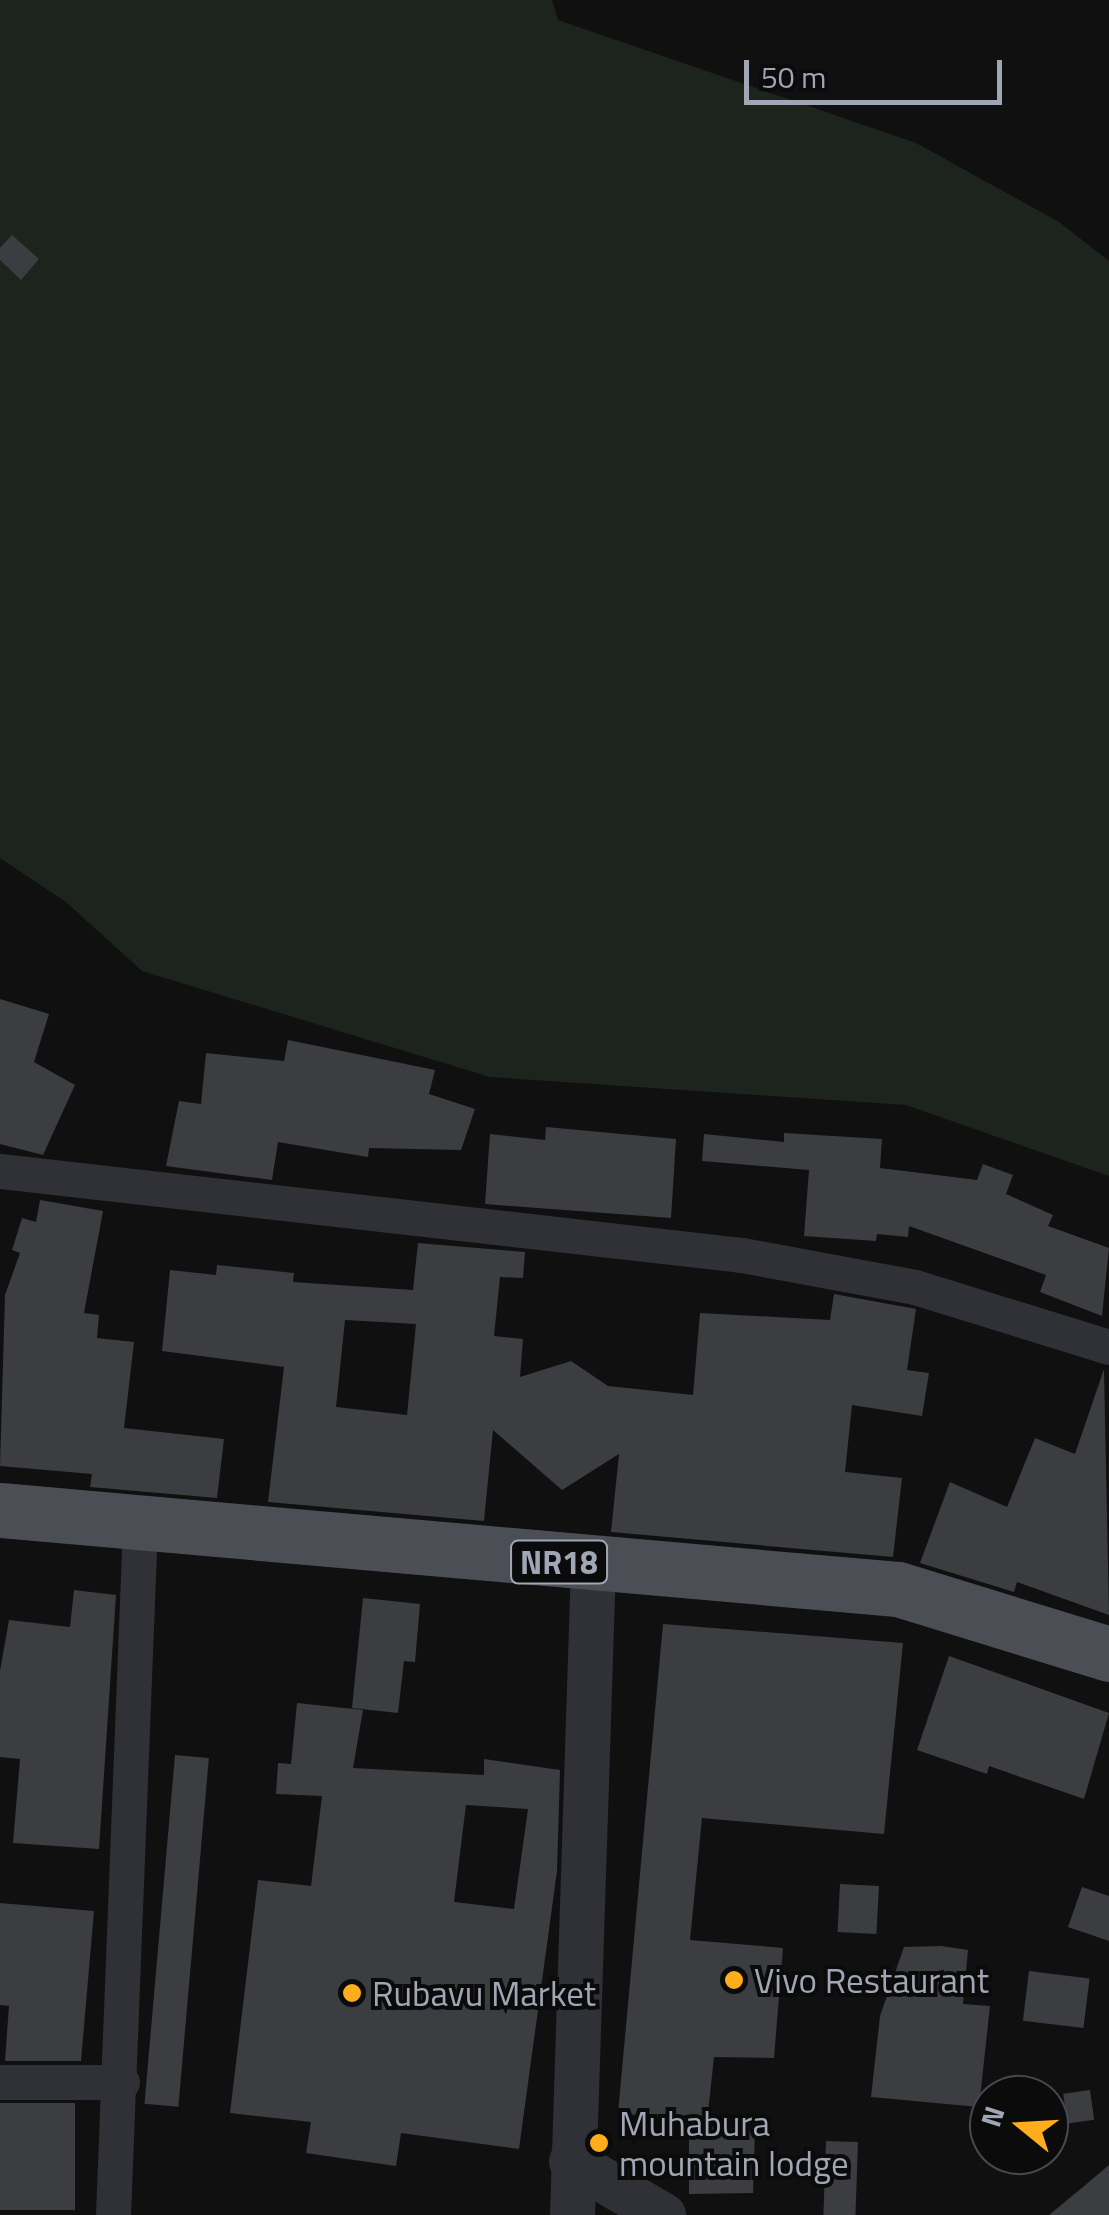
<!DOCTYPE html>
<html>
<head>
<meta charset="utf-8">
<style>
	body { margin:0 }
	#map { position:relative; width:1109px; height:2215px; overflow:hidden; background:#101011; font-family:"Titillium Web",sans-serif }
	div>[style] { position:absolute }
	.green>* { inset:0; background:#1c241d }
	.building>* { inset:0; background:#3b3d41; transform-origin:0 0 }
	.minor>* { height:35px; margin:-17.5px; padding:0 17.5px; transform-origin:17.5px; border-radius:17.5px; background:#303136 }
	.tertiary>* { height:45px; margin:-22.5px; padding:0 22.5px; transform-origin:22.5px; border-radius:22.5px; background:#303136 }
	.primary>* { height:55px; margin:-27.5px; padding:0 27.5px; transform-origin:27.5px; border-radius:27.5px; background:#4c4e56 }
	.dots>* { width:28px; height:28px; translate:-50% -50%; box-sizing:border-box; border:5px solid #0b0b0c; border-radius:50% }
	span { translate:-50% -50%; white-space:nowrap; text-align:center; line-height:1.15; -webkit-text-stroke:8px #0b0b0c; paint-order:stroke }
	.shield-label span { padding:2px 8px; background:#0b0b0c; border:2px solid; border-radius:8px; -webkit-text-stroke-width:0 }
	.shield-label { font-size:32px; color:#a0a6b3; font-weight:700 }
	.poi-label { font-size:35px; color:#a0a6b3 }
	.left { translate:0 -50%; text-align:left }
	.north { position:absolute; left:969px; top:2075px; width:100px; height:100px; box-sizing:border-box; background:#0b0b0c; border:2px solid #47494f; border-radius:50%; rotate:288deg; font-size:28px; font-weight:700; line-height:40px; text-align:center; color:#a0a6b3 }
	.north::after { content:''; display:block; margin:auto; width:35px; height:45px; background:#ffad1a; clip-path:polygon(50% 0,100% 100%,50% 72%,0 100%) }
	.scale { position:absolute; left:744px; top:60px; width:258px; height:45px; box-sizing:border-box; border:5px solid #a0a6b3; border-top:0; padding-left:12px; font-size:30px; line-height:35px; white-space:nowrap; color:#a0a6b3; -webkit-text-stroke:8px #0b0b0c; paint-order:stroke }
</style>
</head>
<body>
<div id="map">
	<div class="green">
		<i style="clip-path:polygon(0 0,552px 0,558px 20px,916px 143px,1059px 222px,1109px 261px,1109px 1176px,906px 1105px,490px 1077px,142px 971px,66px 902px,0 858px)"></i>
	</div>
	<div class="building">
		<i style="clip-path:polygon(12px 235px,39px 259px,21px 280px,0 260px,0 248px)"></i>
		<i style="clip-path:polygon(0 999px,49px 1014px,34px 1062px,75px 1085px,43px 1155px,0 1144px)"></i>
		<i style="clip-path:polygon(288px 1040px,435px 1070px,429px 1094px,475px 1109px,461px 1150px,369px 1148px,368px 1157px,278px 1142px,272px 1180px,166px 1166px,179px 1101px,201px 1104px,206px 1053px,284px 1061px)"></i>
		<i style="clip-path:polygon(546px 1127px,676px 1139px,671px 1218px,485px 1204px,490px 1134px,545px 1140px)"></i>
		<i style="clip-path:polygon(784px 1133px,882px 1139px,880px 1168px,977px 1180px,983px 1164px,1013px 1175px,1006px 1194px,1053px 1215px,1048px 1226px,1109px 1248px,1102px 1316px,1040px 1292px,1046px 1275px,909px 1226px,908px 1237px,877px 1234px,876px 1241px,804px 1236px,809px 1170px,702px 1161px,704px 1134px,784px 1142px)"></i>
		<i style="clip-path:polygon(40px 1200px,103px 1211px,84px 1313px,99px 1315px,97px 1338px,134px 1342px,124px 1428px,224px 1439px,217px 1498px,90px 1487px,92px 1474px,0 1466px,5px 1295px,20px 1253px,12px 1250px,22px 1218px,36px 1222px)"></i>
		<i style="clip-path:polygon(evenodd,418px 1243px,525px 1252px,523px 1278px,500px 1277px,494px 1336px,523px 1339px,520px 1377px,571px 1361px,608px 1386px,693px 1395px,700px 1313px,830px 1320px,834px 1294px,916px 1309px,907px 1370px,929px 1373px,922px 1416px,852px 1405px,845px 1472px,902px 1478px,893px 1557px,611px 1532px,619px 1454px,562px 1490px,493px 1430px,484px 1521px,268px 1502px,284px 1367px,162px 1351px,170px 1270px,216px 1275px,217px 1265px,294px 1273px,293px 1282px,413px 1290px,418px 1243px,345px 1320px,416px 1324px,407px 1415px,336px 1407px,345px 1320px)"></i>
		<i style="clip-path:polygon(1104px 1369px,1109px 1615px,1017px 1582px,1014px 1592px,920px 1563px,950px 1482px,1007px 1507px,1035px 1438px,1075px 1454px)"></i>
		<i style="clip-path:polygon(74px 1590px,116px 1595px,99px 1849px,13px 1843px,20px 1759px,0 1757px,0 1671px,9px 1620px,70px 1627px)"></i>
		<i style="clip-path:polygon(363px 1598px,420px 1604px,415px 1662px,404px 1661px,398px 1713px,352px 1708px)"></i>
		<i style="clip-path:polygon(663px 1624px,903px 1643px,884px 1834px,702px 1818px,690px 1940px,783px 1948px,774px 2058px,714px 2057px,707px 2122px,618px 2113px)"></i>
		<i style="clip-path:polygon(949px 1656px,1109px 1713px,1084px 1799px,989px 1766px,987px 1774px,917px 1750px)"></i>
		<i style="clip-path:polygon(evenodd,297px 1703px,363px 1710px,353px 1768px,484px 1775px,484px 1759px,560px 1770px,557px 1871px,519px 2149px,401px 2133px,396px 2166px,306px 2153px,311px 2122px,230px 2113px,258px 1880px,311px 1886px,322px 1796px,276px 1794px,278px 1763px,291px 1764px,297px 1703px,466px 1805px,528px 1809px,514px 1909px,454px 1902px,466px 1805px)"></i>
		<i style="left:175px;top:1755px;width:34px;height:350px;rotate:5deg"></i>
		<i style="left:840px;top:1884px;width:39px;height:48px;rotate:3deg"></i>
		<i style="clip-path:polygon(1082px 1887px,1109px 1896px,1109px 1941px,1068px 1927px)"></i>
		<i style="clip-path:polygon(0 1903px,94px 1911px,81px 2061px,5px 2061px,9px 2006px,0 2005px)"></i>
		<i style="clip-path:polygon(941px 1946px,968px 1950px,963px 2004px,990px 2006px,979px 2107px,871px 2097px,880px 2016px,904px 1947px)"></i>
		<i style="left:1029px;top:1971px;width:61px;height:50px;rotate:7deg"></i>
		<i style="left:1090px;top:2090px;width:30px;height:27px;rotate:82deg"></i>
		<i style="left:0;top:2103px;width:75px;height:107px"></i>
		<i style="clip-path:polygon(689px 2124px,755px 2131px,753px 2193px,689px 2194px)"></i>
		<i style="left:826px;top:2141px;width:32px;height:74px;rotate:2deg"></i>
		<i style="clip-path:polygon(1109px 2165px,1109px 2215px,1049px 2215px,1083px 2187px)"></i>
	</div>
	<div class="minor">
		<i style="left:0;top:1171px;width:747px;rotate:6.46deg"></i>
		<i style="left:742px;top:1255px;width:176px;rotate:10.5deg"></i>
		<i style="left:915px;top:1287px;width:203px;rotate:17.2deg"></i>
		<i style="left:0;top:2082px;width:122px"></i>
		<i style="left:113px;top:2215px;width:690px;rotate:-87.76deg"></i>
	</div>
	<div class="tertiary">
		<i style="left:571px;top:2161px;width:107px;rotate:30.4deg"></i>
		<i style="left:572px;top:2215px;width:649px;rotate:-88.15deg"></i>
	</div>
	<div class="primary">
		<i style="left:0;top:1510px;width:901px;rotate:5.03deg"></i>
		<i style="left:898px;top:1589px;width:221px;rotate:17.1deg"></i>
	</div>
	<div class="dots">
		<i style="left:734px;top:1980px;background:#ffad1a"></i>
		<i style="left:352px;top:1993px;background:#ffad1a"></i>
		<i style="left:599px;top:2143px;background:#ffad1a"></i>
	</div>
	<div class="shield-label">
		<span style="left:559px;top:1562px">NR18</span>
	</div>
	<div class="poi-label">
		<span class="left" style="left:754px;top:1980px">Vivo Restaurant</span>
		<span class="left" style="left:372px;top:1993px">Rubavu Market</span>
		<span class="left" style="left:619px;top:2143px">Muhabura<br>mountain lodge</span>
	</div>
	<div class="north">N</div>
	<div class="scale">50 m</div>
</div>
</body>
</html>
